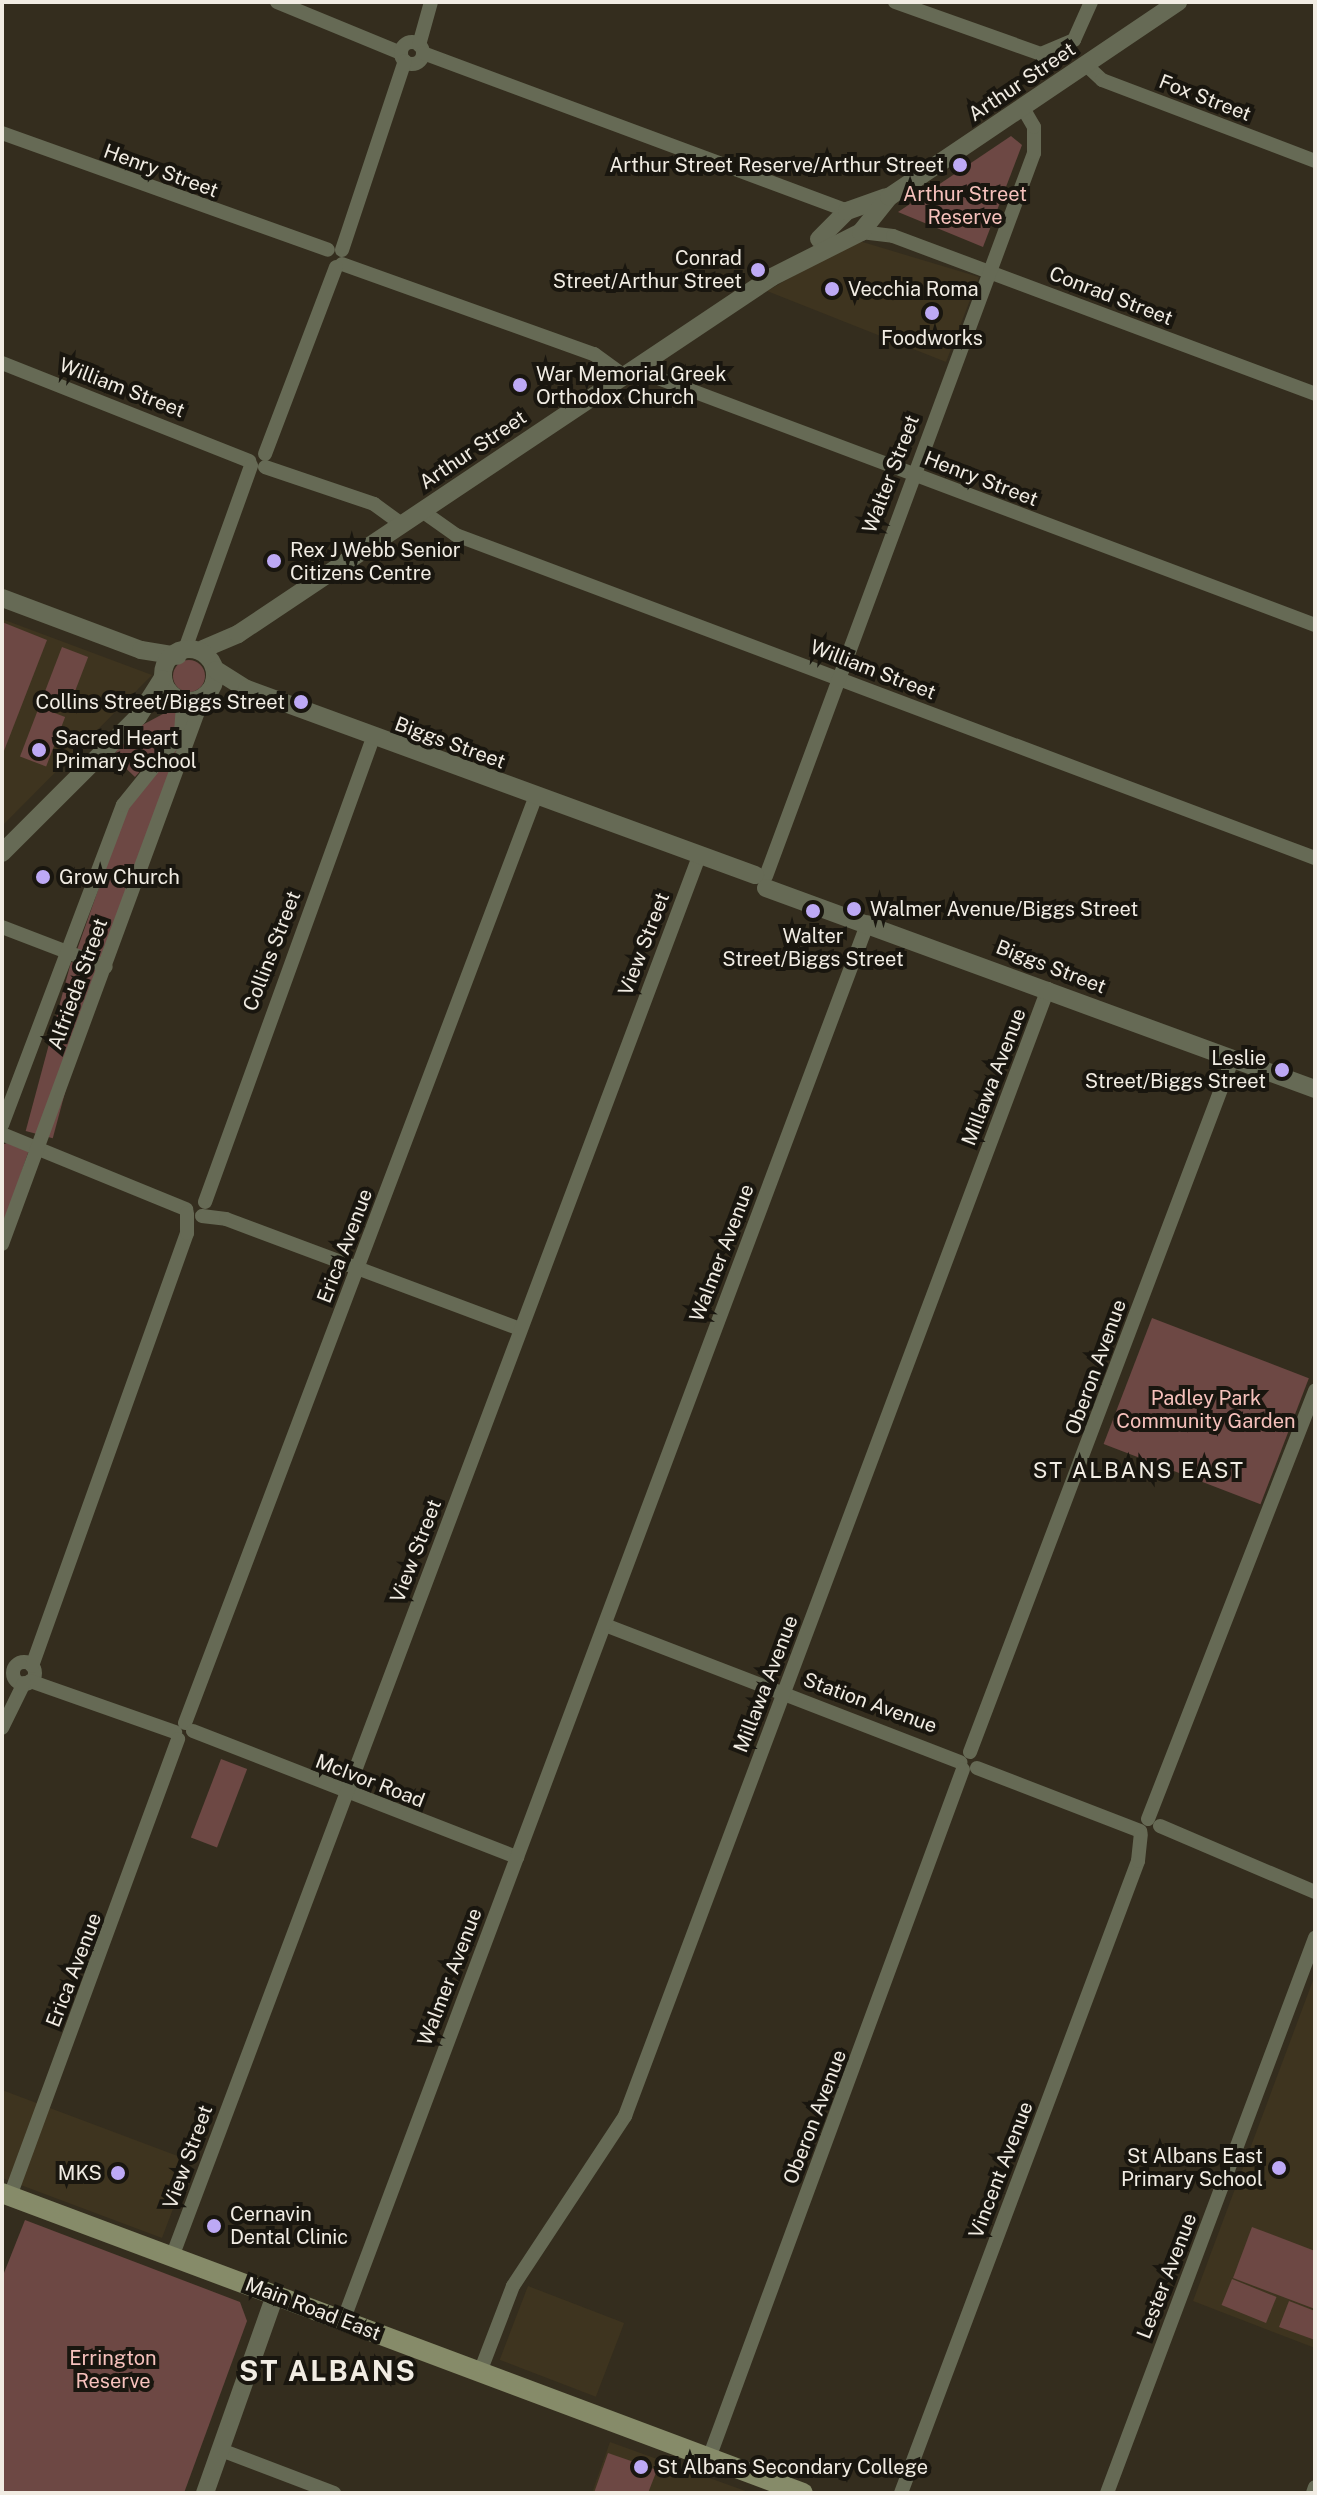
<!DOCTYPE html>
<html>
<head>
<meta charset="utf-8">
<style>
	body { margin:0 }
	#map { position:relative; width:1317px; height:2495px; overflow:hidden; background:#342d1e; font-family:"Public Sans",sans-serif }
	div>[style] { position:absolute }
	.built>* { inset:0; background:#3e341f; transform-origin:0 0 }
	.green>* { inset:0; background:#6d4844; transform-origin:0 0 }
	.round { border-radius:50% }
	.minor>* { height:14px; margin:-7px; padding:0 7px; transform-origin:7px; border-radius:7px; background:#666a55 }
	.minor>.ring { margin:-7px; padding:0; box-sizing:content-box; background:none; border:14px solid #666a55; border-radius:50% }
	.tertiary>* { height:18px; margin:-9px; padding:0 9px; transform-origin:9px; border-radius:9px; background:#666a55 }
	.tertiary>.ring { margin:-9px; padding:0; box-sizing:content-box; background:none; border:18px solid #666a55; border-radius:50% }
	.secondary>* { height:20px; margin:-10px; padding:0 10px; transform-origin:10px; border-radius:10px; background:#868b69 }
	.dots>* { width:22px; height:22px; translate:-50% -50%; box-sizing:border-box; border:4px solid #19160f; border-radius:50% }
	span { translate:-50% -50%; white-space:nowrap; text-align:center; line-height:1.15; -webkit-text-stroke:8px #19160f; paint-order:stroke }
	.street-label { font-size:20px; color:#f1ece3 }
	.poi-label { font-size:20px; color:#f1ece3 }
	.right { translate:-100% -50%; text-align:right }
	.left { translate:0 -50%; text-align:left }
	.park-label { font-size:20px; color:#f6c1bc }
	.neighbourhood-label { font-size:22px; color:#f1ece3; letter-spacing:2px }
	.district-label { font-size:28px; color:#f1ece3; font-weight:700; letter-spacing:2px }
	.frame { position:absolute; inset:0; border:4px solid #f1ece3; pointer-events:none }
</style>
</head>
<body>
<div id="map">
	<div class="built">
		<i style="clip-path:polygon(856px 240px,979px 277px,946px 362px,767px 291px)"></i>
		<i style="clip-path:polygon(2px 619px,152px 675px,2px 826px)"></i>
		<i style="clip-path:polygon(1315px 1975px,1315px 2348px,1193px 2301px)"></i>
		<i style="clip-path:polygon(2px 2090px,191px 2161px,162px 2238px,2px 2178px)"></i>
		<i style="left:528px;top:2286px;width:103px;height:79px;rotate:21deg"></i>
		<i style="clip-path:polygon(610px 2442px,751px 2493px,592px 2493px)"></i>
	</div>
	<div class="green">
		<i style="clip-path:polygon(1011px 136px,1022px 145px,983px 247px,898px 212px)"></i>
		<i style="clip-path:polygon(2px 622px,47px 640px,2px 756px)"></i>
		<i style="left:62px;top:647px;width:28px;height:54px;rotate:21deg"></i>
		<i class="round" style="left:173px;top:660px;width:32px;height:32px"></i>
		<i style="left:39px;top:707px;width:28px;height:53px;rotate:21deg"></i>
		<i style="clip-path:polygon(176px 707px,182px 722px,135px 777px,113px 756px,131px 731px)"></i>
		<i style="clip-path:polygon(180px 742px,102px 959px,77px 950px,125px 813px)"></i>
		<i style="left:71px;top:962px;width:28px;height:175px;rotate:15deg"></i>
		<i style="clip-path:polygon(9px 1142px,29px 1150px,2px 1230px,2px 1145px)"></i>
		<i style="left:1152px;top:1318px;width:168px;height:135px;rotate:21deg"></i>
		<i style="left:221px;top:1759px;width:28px;height:84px;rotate:21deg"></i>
		<i style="clip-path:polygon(25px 2220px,240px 2302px,247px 2321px,184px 2493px,2px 2493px,2px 2278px)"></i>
		<i style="clip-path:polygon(1252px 2227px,1315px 2251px,1315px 2309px,1233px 2278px)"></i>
		<i style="left:1232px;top:2279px;width:48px;height:28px;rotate:22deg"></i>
		<i style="clip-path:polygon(1289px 2301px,1315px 2311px,1315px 2340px,1279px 2327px)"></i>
		<i style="clip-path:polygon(608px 2453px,657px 2470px,648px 2493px,594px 2493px)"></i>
	</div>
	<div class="minor">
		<i style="left:277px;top:2px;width:134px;rotate:22.4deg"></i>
		<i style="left:895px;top:2px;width:155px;rotate:19.6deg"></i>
		<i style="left:1041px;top:54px;width:36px;rotate:-23deg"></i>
		<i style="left:1074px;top:40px;width:42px;rotate:-65.9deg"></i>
		<i class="ring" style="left:401px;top:42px;width:8px;height:8px"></i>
		<i style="left:419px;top:45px;width:45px;rotate:-74.4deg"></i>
		<i style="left:423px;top:53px;width:452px;rotate:20.4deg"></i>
		<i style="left:1086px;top:65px;width:22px;rotate:43deg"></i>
		<i style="left:1102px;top:80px;width:228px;rotate:20.8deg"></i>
		<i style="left:2px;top:133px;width:346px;rotate:19.7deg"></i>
		<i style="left:861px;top:232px;width:32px;rotate:7deg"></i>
		<i style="left:893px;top:236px;width:451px;rotate:20.5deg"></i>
		<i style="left:342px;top:250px;width:199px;rotate:-71.6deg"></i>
		<i style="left:342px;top:264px;width:268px;rotate:19.7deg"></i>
		<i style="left:594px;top:354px;width:37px;rotate:36deg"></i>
		<i style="left:2px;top:363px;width:266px;rotate:21.6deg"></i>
		<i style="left:634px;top:369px;width:728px;rotate:20.6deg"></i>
		<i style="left:265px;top:454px;width:200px;rotate:-69.2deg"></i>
		<i style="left:265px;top:467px;width:115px;rotate:18.7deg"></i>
		<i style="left:374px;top:504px;width:34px;rotate:36deg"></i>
		<i style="left:422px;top:511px;width:42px;rotate:35.2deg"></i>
		<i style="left:456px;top:535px;width:918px;rotate:20.61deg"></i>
		<i style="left:184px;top:652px;width:198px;rotate:-70.2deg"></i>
		<i style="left:766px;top:876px;width:771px;rotate:-69.66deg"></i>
		<i style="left:1034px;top:153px;width:26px;rotate:-90deg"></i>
		<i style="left:1034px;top:127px;width:22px;rotate:-120deg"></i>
		<i style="left:2px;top:927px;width:111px;rotate:21deg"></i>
		<i style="left:2px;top:1125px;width:342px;rotate:-69.3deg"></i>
		<i style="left:123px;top:805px;width:92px;rotate:-51.1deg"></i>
		<i style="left:181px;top:733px;width:32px;rotate:-86deg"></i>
		<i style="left:2px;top:1134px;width:199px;rotate:22.2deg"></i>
		<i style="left:205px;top:1202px;width:493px;rotate:-70.1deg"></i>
		<i style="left:202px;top:1216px;width:24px;rotate:7deg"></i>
		<i style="left:226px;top:1219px;width:314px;rotate:20.5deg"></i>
		<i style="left:2px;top:1244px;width:587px;rotate:-69.78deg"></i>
		<i style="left:605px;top:1625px;width:381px;rotate:21.1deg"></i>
		<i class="ring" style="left:13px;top:1662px;width:8px;height:8px"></i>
		<i style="left:32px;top:1666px;width:460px;rotate:-70.3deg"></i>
		<i style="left:187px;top:1233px;width:20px;rotate:-90deg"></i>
		<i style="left:30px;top:1681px;width:154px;rotate:19.4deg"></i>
		<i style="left:185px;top:1723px;width:989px;rotate:-69.27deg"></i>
		<i style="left:2px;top:1728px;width:50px;rotate:-63.9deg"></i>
		<i style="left:193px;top:1731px;width:348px;rotate:21.3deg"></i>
		<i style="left:970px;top:1752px;width:740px;rotate:-69.26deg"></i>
		<i style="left:977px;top:1768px;width:175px;rotate:21.1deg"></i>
		<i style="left:1148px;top:1819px;width:460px;rotate:-68.7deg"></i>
		<i style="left:1160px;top:1826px;width:168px;rotate:23.1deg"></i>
		<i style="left:10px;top:2196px;width:487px;rotate:-69.8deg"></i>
		<i style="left:172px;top:2257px;width:1494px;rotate:-69.38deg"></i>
		<i style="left:343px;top:2321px;width:1494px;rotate:-69.43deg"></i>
		<i style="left:480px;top:2372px;width:92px;rotate:-69deg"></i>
		<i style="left:513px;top:2286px;width:204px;rotate:-56.6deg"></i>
		<i style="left:625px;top:2116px;width:1204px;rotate:-69.43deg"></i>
		<i style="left:221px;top:2450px;width:121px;rotate:20.8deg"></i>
		<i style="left:709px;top:2458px;width:734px;rotate:-69.76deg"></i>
		<i style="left:901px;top:2493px;width:675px;rotate:-69.44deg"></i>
		<i style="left:1138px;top:1861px;width:27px;rotate:-84deg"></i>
		<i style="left:1107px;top:2493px;width:593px;rotate:-69.46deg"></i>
		<i style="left:1313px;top:2493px;width:6px;rotate:-72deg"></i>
	</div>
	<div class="tertiary">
		<i style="left:819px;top:239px;width:40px;rotate:-45deg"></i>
		<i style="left:847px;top:211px;width:41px;rotate:-19.7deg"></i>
		<i style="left:2px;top:598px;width:148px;rotate:20.5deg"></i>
		<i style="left:141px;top:650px;width:37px;rotate:9deg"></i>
		<i style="left:203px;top:649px;width:38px;rotate:-23deg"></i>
		<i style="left:238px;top:634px;width:642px;rotate:-33.76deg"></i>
		<i style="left:772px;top:277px;width:100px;rotate:-26.8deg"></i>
		<i style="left:861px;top:232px;width:45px;rotate:-51.3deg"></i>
		<i style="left:889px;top:197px;width:349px;rotate:-34deg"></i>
		<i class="ring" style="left:163px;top:649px;width:34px;height:34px"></i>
		<i style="left:216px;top:670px;width:36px;rotate:32deg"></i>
		<i style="left:247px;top:689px;width:541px;rotate:20.11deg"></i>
		<i style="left:2px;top:853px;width:192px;rotate:-45deg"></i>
		<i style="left:138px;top:717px;width:45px;rotate:-57.7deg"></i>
		<i style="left:766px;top:888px;width:585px;rotate:20.11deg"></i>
		<i style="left:205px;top:2493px;width:210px;rotate:-70.5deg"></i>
	</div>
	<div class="secondary">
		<i style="left:2px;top:2193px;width:855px;rotate:20.53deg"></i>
	</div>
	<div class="dots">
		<i style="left:960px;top:165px;background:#bda9f5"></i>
		<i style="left:758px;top:270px;background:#bda9f5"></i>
		<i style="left:832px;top:289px;background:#bda9f5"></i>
		<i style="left:932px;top:313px;background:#bda9f5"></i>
		<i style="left:520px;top:385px;background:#bda9f5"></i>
		<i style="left:274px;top:561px;background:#bda9f5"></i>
		<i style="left:301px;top:702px;background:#bda9f5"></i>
		<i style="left:39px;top:750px;background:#bda9f5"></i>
		<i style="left:43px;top:877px;background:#bda9f5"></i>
		<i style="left:854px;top:909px;background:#bda9f5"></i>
		<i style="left:813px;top:911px;background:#bda9f5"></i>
		<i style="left:1282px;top:1070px;background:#bda9f5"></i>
		<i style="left:1279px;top:2168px;background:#bda9f5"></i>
		<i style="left:118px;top:2173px;background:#bda9f5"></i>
		<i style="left:214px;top:2226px;background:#bda9f5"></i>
		<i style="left:641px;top:2467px;background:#bda9f5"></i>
	</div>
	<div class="street-label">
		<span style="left:1022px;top:82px;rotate:-34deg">Arthur Street</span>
		<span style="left:1205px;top:98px;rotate:21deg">Fox Street</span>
		<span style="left:161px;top:171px;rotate:20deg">Henry Street</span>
		<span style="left:1111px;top:296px;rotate:21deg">Conrad Street</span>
		<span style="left:122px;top:388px;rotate:21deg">William Street</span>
		<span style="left:473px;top:450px;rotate:-34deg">Arthur Street</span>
		<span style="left:891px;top:474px;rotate:-69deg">Walter Street</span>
		<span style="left:981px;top:479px;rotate:21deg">Henry Street</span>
		<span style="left:873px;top:670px;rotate:21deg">William Street</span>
		<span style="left:450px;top:743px;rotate:20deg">Biggs Street</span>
		<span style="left:644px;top:944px;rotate:-69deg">View Street</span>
		<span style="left:272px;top:951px;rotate:-69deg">Collins Street</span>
		<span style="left:1051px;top:967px;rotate:21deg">Biggs Street</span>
		<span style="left:78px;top:984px;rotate:-70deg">Alfrieda Street</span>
		<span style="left:994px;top:1077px;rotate:-69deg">Millawa Avenue</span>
		<span style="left:345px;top:1246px;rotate:-69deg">Erica Avenue</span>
		<span style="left:722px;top:1253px;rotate:-69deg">Walmer Avenue</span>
		<span style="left:1096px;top:1367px;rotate:-70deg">Oberon Avenue</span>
		<span style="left:416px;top:1551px;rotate:-69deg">View Street</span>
		<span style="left:766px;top:1684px;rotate:-69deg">Millawa Avenue</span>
		<span style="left:870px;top:1703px;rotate:20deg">Station Avenue</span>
		<span style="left:370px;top:1781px;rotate:21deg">McIvor Road</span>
		<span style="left:74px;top:1970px;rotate:-69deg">Erica Avenue</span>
		<span style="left:450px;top:1977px;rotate:-69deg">Walmer Avenue</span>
		<span style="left:815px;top:2117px;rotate:-69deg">Oberon Avenue</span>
		<span style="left:188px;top:2157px;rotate:-70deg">View Street</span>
		<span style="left:1001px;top:2170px;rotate:-69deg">Vincent Avenue</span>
		<span style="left:1167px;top:2276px;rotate:-69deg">Lester Avenue</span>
		<span style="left:313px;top:2309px;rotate:21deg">Main Road East</span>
	</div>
	<div class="poi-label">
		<span class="right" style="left:944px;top:165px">Arthur Street Reserve/Arthur Street</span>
		<span class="right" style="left:742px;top:270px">Conrad<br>Street/Arthur Street</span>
		<span class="left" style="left:848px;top:289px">Vecchia Roma</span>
		<span style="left:932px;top:338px">Foodworks</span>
		<span class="left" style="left:536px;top:386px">War Memorial Greek<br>Orthodox Church</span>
		<span class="left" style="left:290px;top:562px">Rex J Webb Senior<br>Citizens Centre</span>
		<span class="right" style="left:285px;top:702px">Collins Street/Biggs Street</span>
		<span class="left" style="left:55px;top:750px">Sacred Heart<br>Primary School</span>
		<span class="left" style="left:59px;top:877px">Grow Church</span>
		<span class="left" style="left:870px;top:909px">Walmer Avenue/Biggs Street</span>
		<span style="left:813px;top:948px">Walter<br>Street/Biggs Street</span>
		<span class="right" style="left:1266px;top:1070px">Leslie<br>Street/Biggs Street</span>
		<span class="right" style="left:1263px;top:2168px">St Albans East<br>Primary School</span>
		<span class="right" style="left:102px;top:2173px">MKS</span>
		<span class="left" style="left:230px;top:2226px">Cernavin<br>Dental Clinic</span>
		<span class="left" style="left:657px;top:2467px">St Albans Secondary College</span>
	</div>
	<div class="park-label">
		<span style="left:965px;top:206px">Arthur Street<br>Reserve</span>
		<span style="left:1206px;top:1410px">Padley Park<br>Community Garden</span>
		<span style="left:113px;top:2370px">Errington<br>Reserve</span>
	</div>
	<div class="neighbourhood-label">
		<span style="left:1139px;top:1471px">ST ALBANS EAST</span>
	</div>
	<div class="district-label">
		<span style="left:328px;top:2371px">ST ALBANS</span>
	</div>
	<div class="frame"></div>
</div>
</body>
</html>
